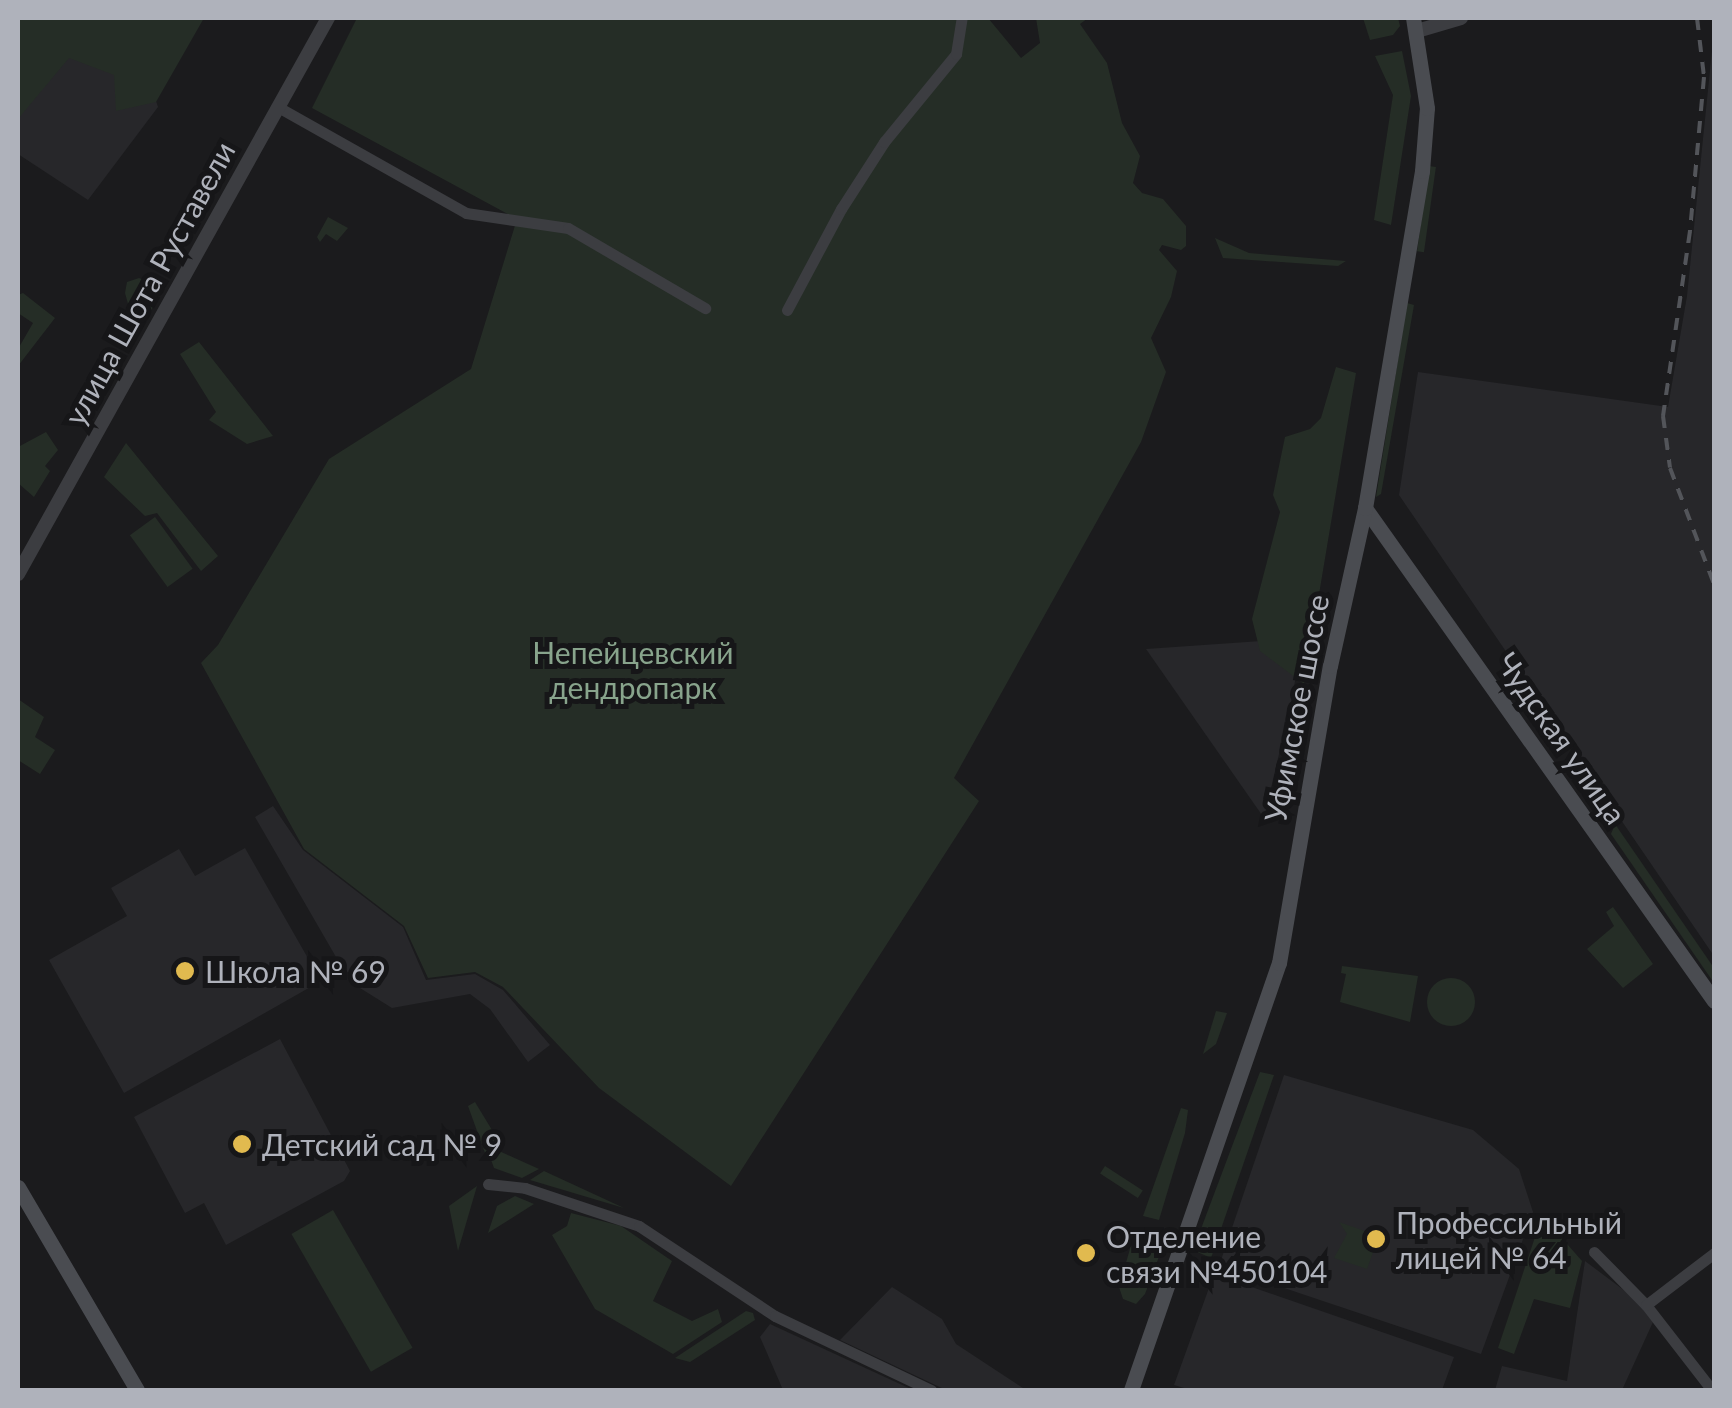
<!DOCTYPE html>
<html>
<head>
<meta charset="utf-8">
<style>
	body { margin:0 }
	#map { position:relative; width:1732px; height:1408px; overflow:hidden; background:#1b1b1d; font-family:Lato,sans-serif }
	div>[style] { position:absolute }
	.built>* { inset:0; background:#27272a }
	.green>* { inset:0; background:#252d26; transform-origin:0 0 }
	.round { border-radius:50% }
	.minor>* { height:11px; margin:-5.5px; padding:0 5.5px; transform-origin:5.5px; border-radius:5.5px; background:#3c3d41 }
	.tertiary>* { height:14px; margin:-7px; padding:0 7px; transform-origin:7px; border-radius:7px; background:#3c3d41 }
	.secondary>* { height:15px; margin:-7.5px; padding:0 7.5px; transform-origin:7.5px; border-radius:7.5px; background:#4a4c51 }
	.rail>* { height:4px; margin-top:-2px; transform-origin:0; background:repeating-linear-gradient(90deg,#53555a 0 12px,transparent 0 22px) }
	.dots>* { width:28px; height:28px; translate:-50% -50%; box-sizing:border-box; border:5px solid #161618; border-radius:50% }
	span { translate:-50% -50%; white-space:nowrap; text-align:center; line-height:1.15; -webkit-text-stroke:10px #161618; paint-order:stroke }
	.street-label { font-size:30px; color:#afb2bb }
	.park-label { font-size:30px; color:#88a48c }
	.poi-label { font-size:30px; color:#afb2bb }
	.left { translate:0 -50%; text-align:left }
	.frame { position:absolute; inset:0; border:20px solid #afb2bb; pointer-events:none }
</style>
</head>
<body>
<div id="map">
	<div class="built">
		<i style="clip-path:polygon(74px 20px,147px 73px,158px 107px,88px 200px,18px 154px,18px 90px)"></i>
		<i style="clip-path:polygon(1714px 31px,1714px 956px,1399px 495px,1418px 372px,1668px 407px,1687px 296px)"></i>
		<i style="clip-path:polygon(1303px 638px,1291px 703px,1264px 818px,1146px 649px)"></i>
		<i style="clip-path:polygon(273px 806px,303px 850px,403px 927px,426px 980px,475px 974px,503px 990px,550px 1045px,528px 1062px,490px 1009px,470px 994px,392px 1008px,360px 988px,336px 957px,255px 817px)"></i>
		<i style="clip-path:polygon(245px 848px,321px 981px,124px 1093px,49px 960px,127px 916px,111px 888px,179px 849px,195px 876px)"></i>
		<i style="clip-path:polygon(280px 1039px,350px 1171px,344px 1181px,226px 1245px,204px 1203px,185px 1213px,134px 1117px)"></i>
		<i style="clip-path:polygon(1284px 1075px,1473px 1130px,1519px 1169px,1533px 1212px,1481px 1354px,1219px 1266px)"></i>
		<i style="clip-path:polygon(1585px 1261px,1633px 1297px,1653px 1322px,1622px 1390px,1495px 1390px,1502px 1366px,1567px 1381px)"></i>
		<i style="clip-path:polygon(1214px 1274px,1454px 1357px,1442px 1390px,1191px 1390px,1174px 1385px)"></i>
		<i style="clip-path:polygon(892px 1287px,942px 1319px,956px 1344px,1026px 1390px,946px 1390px,840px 1340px)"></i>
		<i style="clip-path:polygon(770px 1324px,913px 1390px,783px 1390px,760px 1337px)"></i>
	</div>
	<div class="green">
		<i style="clip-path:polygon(18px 18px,204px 18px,156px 102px,116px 111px,114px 75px,69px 58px,18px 119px)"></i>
		<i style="clip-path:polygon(357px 18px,988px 18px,1021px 58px,1040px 43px,1036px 18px,1088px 18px,1080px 24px,1107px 63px,1122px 123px,1140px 156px,1133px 183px,1142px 193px,1163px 199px,1186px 226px,1186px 246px,1181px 250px,1162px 245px,1159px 250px,1177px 271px,1171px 297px,1151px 338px,1166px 372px,1141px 442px,954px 778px,979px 801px,731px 1186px,599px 1088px,503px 987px,475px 972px,428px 978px,404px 926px,304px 849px,201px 663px,218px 645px,329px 459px,471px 369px,517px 219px,312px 108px)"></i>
		<i style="clip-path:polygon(1363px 18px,1398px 18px,1400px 26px,1393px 35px,1370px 40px)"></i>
		<i style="clip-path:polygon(1402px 51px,1411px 96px,1391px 225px,1374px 220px,1393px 95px,1375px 56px)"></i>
		<i style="left:1429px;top:166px;width:7px;height:86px;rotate:8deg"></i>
		<i style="clip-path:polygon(328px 217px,348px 228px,337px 241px,326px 234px,320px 242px,317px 237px)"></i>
		<i style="clip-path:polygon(1215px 238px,1249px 253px,1346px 261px,1338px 266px,1223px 258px)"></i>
		<i style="clip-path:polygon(139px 278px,163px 288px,132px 346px,127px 343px,135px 329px,125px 293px,127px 282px)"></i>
		<i style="clip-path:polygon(23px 293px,55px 318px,18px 366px,18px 349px,33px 323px,18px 313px,18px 295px)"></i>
		<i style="clip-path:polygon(1407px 303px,1414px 305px,1381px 494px,1376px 497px)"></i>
		<i style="clip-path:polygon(199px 342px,273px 436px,247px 444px,209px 420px,216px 412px,180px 354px)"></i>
		<i style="clip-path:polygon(1336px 367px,1356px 373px,1304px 684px,1260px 651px,1252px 619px,1280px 512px,1273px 495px,1285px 437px,1310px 429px,1321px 418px)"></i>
		<i style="clip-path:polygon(46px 432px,58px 450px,45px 466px,50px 471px,34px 497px,18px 483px,18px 447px)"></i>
		<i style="clip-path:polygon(126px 443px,218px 556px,201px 571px,157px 513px,145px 516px,104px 477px)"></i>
		<i style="left:155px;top:517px;width:64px;height:31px;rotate:54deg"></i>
		<i style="clip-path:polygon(18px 699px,44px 717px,35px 737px,55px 750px,40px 774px,18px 760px)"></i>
		<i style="clip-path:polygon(1615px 824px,1714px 968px,1714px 983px,1611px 834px)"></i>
		<i style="clip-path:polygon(1613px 907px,1653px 964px,1623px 988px,1587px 949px,1614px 926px,1606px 912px)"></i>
		<i style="clip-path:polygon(1342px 966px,1418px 976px,1410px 1022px,1340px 1002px,1346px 974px,1341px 973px)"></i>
		<i class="round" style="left:1427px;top:978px;width:48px;height:48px"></i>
		<i style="clip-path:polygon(1216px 1011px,1227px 1013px,1216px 1044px,1203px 1054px)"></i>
		<i style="clip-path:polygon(1260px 1072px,1274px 1075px,1211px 1258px,1193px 1250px)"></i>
		<i style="clip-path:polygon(475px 1102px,495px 1135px,495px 1144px,485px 1153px,468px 1106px)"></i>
		<i style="clip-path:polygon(1181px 1108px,1188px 1110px,1185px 1133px,1159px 1220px,1143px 1216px)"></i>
		<i style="clip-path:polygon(497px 1150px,539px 1169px,522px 1178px,494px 1168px,490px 1157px)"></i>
		<i style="left:1105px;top:1166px;width:45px;height:9px;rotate:33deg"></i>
		<i style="clip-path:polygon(544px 1171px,624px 1208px,530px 1180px)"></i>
		<i style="clip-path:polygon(477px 1186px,458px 1251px,449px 1206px)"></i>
		<i style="clip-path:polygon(515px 1196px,534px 1204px,488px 1233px,497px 1206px)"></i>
		<i style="left:333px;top:1210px;width:159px;height:48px;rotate:60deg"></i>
		<i style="clip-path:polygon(571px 1213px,621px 1226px,672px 1261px,653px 1301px,692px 1321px,718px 1309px,722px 1322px,673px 1354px,595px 1309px,552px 1235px,567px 1226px)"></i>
		<i style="clip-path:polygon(1546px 1220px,1582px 1261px,1570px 1308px,1534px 1299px,1514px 1354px,1498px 1348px,1540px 1222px)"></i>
		<i style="clip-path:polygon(1339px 1222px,1379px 1236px,1367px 1269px,1334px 1258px,1347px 1234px)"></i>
		<i style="clip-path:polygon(1136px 1228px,1166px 1238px,1145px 1294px,1136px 1304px,1123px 1299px,1119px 1287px)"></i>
		<i style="clip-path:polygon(746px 1311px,753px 1313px,755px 1320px,690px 1362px,675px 1358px)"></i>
	</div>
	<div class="minor">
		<i style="left:278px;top:107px;width:216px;rotate:29.4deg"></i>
		<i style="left:466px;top:213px;width:103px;rotate:8.4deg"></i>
		<i style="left:568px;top:228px;width:159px;rotate:30.3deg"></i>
		<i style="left:787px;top:310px;width:115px;rotate:-61.9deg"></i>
		<i style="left:841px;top:209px;width:80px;rotate:-57.3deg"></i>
		<i style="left:884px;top:142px;width:114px;rotate:-50.7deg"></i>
		<i style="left:956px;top:54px;width:36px;rotate:-81deg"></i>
		<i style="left:488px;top:1184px;width:37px;rotate:6deg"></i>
		<i style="left:525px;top:1188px;width:120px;rotate:18.4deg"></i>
		<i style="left:639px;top:1226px;width:163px;rotate:33.5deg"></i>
		<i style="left:775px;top:1316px;width:173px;rotate:25.4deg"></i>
		<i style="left:1594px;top:1252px;width:74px;rotate:45.5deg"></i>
		<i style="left:1646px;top:1305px;width:108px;rotate:52.2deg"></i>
		<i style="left:1646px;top:1305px;width:86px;rotate:-37.4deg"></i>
	</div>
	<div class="tertiary">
		<i style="left:1417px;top:31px;width:46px;rotate:-16.5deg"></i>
		<i style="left:18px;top:574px;width:637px;rotate:-60.86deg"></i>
	</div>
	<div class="secondary">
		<i style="left:1365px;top:508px;width:604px;rotate:54.7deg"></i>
		<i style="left:18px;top:1187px;width:235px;rotate:59.6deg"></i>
		<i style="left:1131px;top:1390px;width:452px;rotate:-70.9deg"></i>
		<i style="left:1279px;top:963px;width:301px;rotate:-80.3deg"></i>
		<i style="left:1330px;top:666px;width:162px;rotate:-77.5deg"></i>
		<i style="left:1365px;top:508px;width:342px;rotate:-80.4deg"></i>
		<i style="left:1422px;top:171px;width:63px;rotate:-85.5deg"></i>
		<i style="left:1427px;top:108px;width:91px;rotate:-98.8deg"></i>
	</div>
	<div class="rail">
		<i style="left:1697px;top:18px;width:59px;rotate:83.2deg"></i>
		<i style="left:1704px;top:77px;width:155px;rotate:95.2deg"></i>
		<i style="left:1690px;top:231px;width:187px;rotate:98.3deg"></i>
		<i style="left:1663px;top:416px;width:52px;rotate:82.3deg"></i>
		<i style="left:1670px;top:468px;width:124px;rotate:69.2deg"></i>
	</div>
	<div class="dots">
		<i style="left:185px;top:971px;background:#e1ba4f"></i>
		<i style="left:242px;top:1144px;background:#e1ba4f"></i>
		<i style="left:1376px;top:1239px;background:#e1ba4f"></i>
		<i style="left:1086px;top:1253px;background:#e1ba4f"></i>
	</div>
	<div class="street-label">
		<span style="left:149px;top:283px;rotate:-61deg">улица Шота Руставели</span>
		<span style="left:1296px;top:708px;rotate:-79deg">Уфимское шоссе</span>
		<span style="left:1562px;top:738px;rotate:55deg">Чудская улица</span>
	</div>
	<div class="park-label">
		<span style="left:633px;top:669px">Непейцевский<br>дендропарк</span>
	</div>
	<div class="poi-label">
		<span class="left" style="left:205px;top:971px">Школа № 69</span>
		<span class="left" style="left:262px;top:1144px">Детский сад № 9</span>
		<span class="left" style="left:1396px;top:1239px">Профессильный<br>лицей № 64</span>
		<span class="left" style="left:1106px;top:1253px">Отделение<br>связи №450104</span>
	</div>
	<div class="frame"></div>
</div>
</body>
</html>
